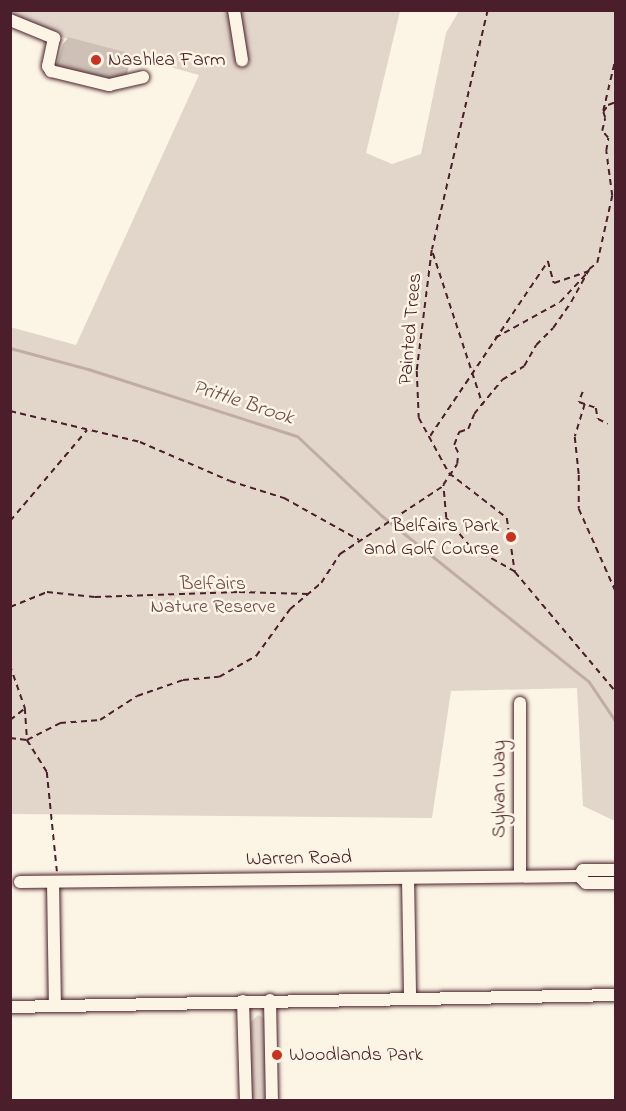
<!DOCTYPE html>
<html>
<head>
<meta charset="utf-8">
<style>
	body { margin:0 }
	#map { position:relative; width:626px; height:1111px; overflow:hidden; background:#fcf5e5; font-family:"Indie Flower",sans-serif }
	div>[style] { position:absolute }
	.green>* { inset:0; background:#e2d5ca }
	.shadow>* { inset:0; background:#0003 }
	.stream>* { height:3px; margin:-1.5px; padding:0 1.5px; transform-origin:1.5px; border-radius:1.5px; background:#c0aca5 }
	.building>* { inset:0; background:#cfc0b7 }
	.path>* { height:1.5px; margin-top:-0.75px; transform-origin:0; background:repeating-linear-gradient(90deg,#4a1f2b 0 6px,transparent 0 10.5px) }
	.roads { filter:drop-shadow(0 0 2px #4a1f2b) drop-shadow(0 0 2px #4a1f2b) }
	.minor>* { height:12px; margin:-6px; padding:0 6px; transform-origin:6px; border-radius:6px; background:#fcf5e5 }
	.dots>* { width:16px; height:16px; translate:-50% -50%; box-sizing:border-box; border:3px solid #fcf5e5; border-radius:50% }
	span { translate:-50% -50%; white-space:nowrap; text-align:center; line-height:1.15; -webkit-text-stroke:5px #fcf5e5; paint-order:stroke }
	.poi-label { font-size:20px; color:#4a1f2b }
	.left { translate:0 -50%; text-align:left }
	.right { translate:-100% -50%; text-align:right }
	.street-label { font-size:20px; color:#4a1f2b }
	.park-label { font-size:20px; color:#704c53 }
	.water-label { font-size:21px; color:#6d4950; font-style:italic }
	.frame { position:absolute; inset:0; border:12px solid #4a1f2b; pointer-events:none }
</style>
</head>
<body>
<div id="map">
	<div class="green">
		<i style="clip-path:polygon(11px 11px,400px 11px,366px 153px,392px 164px,421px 154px,446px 33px,459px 11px,615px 11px,615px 821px,583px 806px,577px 688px,451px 691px,432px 818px,11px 814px,10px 327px,76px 345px,199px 75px,11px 23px)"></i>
		<i style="clip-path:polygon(258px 1015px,264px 1018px,266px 1026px,267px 1100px,250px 1100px,251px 1022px)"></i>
	</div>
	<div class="shadow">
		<i style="clip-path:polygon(68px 38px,130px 55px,119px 82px,83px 72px,54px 74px,63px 44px)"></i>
	</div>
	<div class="stream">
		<i style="left:10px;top:348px;width:81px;rotate:15.1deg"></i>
		<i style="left:88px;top:369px;width:219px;rotate:17.8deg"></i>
		<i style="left:297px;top:436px;width:117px;rotate:43.3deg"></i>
		<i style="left:382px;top:516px;width:265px;rotate:38.7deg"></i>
		<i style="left:589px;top:682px;width:48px;rotate:56deg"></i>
	</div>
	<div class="building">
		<i style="clip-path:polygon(68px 37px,132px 54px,126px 78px,87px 67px,83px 76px,59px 69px)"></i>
	</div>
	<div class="path">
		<i style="left:488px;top:10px;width:246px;rotate:103.1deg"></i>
		<i style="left:432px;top:250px;width:122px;rotate:97.1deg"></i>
		<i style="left:417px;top:371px;width:47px;rotate:87.6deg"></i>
		<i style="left:419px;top:418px;width:63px;rotate:61.4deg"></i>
		<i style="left:449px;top:473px;width:73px;rotate:37.8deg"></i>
		<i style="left:507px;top:518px;width:55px;rotate:81.6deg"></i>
		<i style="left:515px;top:572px;width:157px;rotate:49.9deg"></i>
		<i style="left:603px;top:111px;width:57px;rotate:-76.7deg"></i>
		<i style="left:433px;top:253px;width:160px;rotate:71.8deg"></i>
		<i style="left:495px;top:338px;width:74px;rotate:-29deg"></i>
		<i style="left:560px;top:302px;width:38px;rotate:-47deg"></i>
		<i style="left:583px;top:392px;width:11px;rotate:112deg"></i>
		<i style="left:579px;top:402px;width:18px;rotate:19deg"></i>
		<i style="left:596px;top:408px;width:11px;rotate:80deg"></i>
		<i style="left:598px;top:419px;width:11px;rotate:27deg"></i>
		<i style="left:585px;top:404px;width:34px;rotate:107deg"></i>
		<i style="left:575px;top:437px;width:38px;rotate:84deg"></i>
		<i style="left:579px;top:475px;width:34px;rotate:90deg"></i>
		<i style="left:579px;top:509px;width:91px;rotate:66deg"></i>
		<i style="left:10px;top:411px;width:134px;rotate:13.4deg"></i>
		<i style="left:140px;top:442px;width:98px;rotate:23.4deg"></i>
		<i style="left:230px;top:481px;width:57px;rotate:17.5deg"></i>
		<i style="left:284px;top:498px;width:86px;rotate:29.2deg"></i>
		<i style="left:430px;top:436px;width:211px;rotate:-56deg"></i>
		<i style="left:548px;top:261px;width:23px;rotate:75deg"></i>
		<i style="left:554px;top:283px;width:37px;rotate:-19deg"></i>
		<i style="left:10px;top:521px;width:119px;rotate:-49.8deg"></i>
		<i style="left:515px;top:572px;width:51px;rotate:-150.9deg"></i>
		<i style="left:470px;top:547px;width:38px;rotate:-130deg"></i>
		<i style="left:446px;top:518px;width:33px;rotate:-95deg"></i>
		<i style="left:443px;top:485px;width:25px;rotate:-56deg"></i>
		<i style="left:457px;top:464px;width:11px;rotate:-85deg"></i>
		<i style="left:458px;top:453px;width:9px;rotate:-117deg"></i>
		<i style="left:454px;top:445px;width:14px;rotate:-69deg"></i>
		<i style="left:459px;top:432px;width:9px;rotate:-18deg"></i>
		<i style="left:468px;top:429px;width:16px;rotate:-68deg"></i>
		<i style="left:474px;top:414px;width:44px;rotate:-50.5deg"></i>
		<i style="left:502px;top:380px;width:26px;rotate:-32deg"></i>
		<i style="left:524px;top:366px;width:24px;rotate:-60deg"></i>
		<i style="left:536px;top:345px;width:24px;rotate:-45deg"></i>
		<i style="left:553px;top:328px;width:32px;rotate:-55deg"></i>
		<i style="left:571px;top:302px;width:38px;rotate:-61deg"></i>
		<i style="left:589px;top:269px;width:10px;rotate:-37deg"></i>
		<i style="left:597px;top:263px;width:69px;rotate:-77.4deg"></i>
		<i style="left:612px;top:196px;width:45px;rotate:-97.6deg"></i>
		<i style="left:606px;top:151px;width:13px;rotate:-81deg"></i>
		<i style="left:608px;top:138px;width:9px;rotate:-131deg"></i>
		<i style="left:602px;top:131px;width:13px;rotate:-77deg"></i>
		<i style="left:605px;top:118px;width:6px;rotate:-108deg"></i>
		<i style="left:603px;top:112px;width:9px;rotate:-54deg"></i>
		<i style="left:608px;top:105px;width:9px;rotate:-21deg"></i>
		<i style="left:10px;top:607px;width:40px;rotate:-22deg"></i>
		<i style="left:47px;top:592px;width:48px;rotate:5.9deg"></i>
		<i style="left:95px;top:597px;width:144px;rotate:-2deg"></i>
		<i style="left:239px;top:592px;width:70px;rotate:1.6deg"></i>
		<i style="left:10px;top:665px;width:46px;rotate:70.8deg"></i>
		<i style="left:25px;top:708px;width:32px;rotate:86deg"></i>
		<i style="left:27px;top:740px;width:38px;rotate:58deg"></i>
		<i style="left:47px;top:772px;width:100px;rotate:84.2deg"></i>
		<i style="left:10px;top:720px;width:18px;rotate:-38deg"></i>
		<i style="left:10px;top:738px;width:17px;rotate:7deg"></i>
		<i style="left:27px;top:740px;width:37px;rotate:-27deg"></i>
		<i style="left:60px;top:723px;width:40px;rotate:-4.3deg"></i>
		<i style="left:100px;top:720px;width:44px;rotate:-33deg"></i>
		<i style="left:137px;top:696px;width:49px;rotate:-19.2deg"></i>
		<i style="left:183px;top:680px;width:36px;rotate:-5deg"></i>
		<i style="left:219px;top:677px;width:43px;rotate:-29.6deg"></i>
		<i style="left:256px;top:656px;width:58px;rotate:-54.1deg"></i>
		<i style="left:290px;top:609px;width:40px;rotate:-40deg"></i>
		<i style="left:321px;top:583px;width:35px;rotate:-57deg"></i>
		<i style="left:340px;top:554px;width:123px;rotate:-33.4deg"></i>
	</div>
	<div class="roads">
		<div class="minor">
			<i style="left:234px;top:10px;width:51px;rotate:80.9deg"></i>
			<i style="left:10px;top:20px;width:48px;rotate:22.2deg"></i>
			<i style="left:54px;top:38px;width:29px;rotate:102deg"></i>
			<i style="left:48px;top:66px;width:6px;rotate:59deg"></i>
			<i style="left:51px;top:71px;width:60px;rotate:13.6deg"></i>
			<i style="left:109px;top:85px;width:35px;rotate:-13deg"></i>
			<i style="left:520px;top:876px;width:173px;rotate:-90deg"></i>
			<i style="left:579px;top:876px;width:10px;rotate:45deg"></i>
			<i style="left:586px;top:883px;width:30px"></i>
			<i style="left:408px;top:878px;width:119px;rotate:89deg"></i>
			<i style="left:20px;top:882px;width:559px;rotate:-0.61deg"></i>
			<i style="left:579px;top:876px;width:7px;rotate:-56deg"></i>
			<i style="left:583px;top:870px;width:33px"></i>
			<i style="left:53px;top:882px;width:124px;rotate:89.1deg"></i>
			<i style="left:270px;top:1000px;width:100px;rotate:88.9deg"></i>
			<i style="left:243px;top:1001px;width:99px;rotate:88.3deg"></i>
			<i style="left:10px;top:1007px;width:606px;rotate:-1.13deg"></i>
		</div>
	</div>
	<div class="dots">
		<i style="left:96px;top:60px;background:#c8321e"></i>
		<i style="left:511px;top:537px;background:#c8321e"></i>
		<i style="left:277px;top:1055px;background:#c8321e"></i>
	</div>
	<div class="poi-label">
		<span class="left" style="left:108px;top:60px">Nashlea Farm</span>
		<span class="right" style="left:499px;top:538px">Belfairs Park<br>and Golf Course</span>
		<span class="left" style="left:289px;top:1055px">Woodlands Park</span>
	</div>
	<div class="street-label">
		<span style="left:411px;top:329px;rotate:-85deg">Painted Trees</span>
		<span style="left:500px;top:789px;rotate:-90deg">Sylvan Way</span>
		<span style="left:299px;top:859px;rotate:-1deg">Warren Road</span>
	</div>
	<div class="park-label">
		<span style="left:213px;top:596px">Belfairs<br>Nature Reserve</span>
	</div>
	<div class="water-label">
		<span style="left:243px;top:403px;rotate:18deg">Prittle Brook</span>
	</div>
	<div class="frame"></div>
</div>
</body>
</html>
